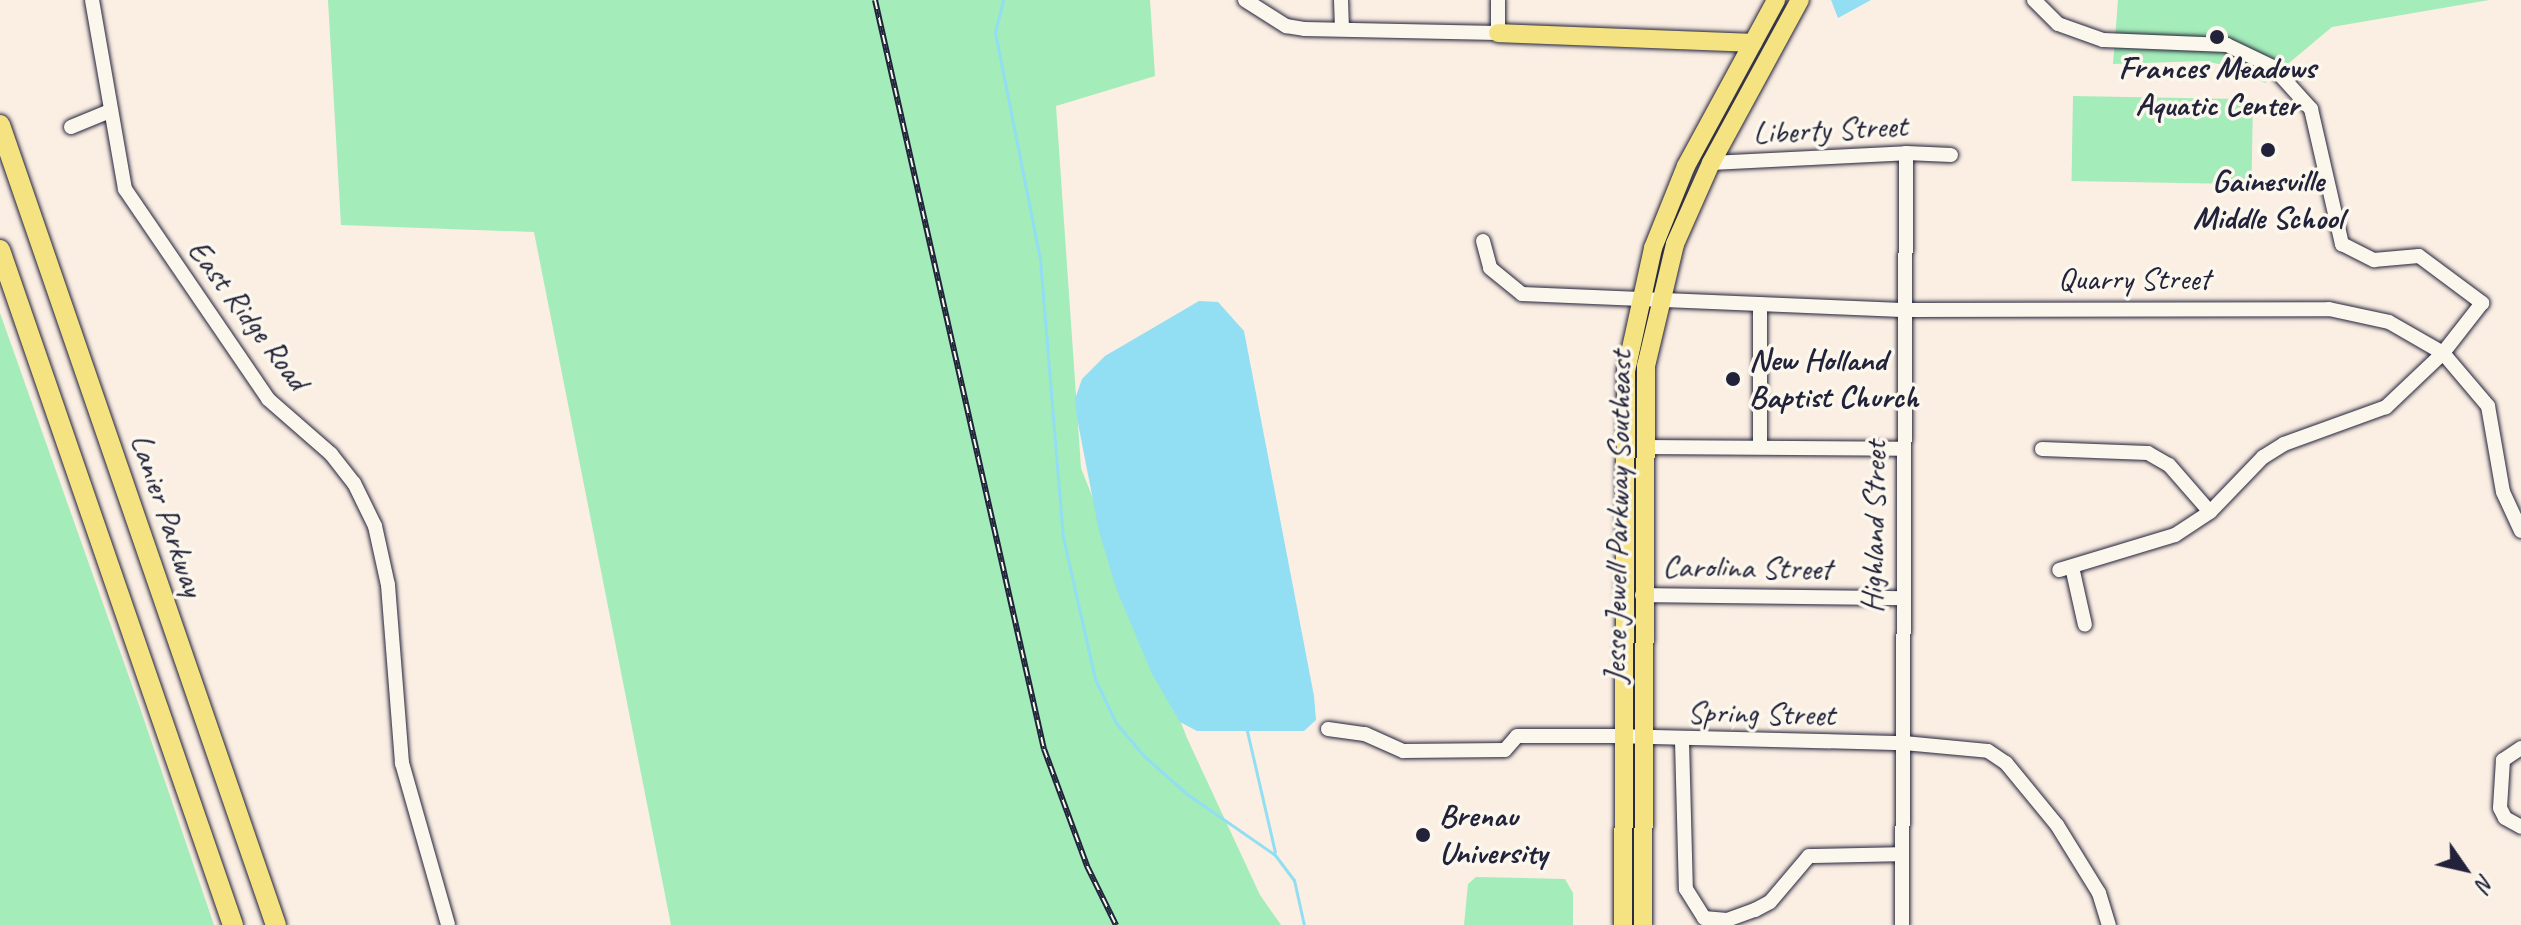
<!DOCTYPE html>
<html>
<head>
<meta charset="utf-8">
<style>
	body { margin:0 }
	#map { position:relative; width:2521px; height:925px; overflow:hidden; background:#fbeee3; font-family:Caveat,sans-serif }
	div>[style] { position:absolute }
	.green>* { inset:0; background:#a4ecb9; transform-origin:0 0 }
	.water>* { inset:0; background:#92def2 }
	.stream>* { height:3px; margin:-1.5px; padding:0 1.5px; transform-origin:1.5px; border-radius:1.5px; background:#92def2 }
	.roads { filter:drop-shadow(0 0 2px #22223b) drop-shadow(0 0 2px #22223b) }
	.minor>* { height:14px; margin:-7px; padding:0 7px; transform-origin:7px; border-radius:7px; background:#fbf7ec }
	.major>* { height:18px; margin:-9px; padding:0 9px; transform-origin:9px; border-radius:9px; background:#f5e382 }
	.highway>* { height:20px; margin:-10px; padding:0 10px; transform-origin:10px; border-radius:10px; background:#f5e382 }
	.rail>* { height:6px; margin-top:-3px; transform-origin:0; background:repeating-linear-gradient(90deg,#fbf7ec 0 9px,#22223b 0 18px); box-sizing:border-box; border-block:2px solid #22223b }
	.dots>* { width:22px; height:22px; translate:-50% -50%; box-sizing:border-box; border:4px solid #fbf7ec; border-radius:50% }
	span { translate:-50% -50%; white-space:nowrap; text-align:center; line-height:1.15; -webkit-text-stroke:7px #fbf7ec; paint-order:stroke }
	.poi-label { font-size:32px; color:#22223b; font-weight:700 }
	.left { translate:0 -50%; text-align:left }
	.street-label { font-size:32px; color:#22223b }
	.north { position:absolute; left:2425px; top:829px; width:80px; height:80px; -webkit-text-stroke:6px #fbf7ec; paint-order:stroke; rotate:124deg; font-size:22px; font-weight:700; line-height:32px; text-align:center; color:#22223b }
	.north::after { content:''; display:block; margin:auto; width:28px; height:36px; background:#22223b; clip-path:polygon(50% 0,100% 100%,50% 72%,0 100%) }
</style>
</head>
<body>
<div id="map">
	<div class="green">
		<i style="clip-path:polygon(328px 0,1150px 0,1155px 76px,1056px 106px,1081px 468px,1187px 738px,1260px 895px,1281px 925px,671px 925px,534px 232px,341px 225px)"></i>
		<i style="clip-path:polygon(2118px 0,2489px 0,2332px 27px,2265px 83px,2235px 67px,2203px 61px,2113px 64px)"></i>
		<i style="left:2073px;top:96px;width:180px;height:85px;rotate:1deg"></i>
		<i style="clip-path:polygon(0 313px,139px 705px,214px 925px,0 925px)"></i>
		<i style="clip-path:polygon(1476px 877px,1565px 879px,1573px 893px,1573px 925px,1464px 925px,1468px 884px)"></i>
	</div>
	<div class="water">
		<i style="clip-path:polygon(1831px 0,1871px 0,1838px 18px)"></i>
		<i style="clip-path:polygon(1199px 301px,1218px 302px,1244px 331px,1314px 696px,1316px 720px,1304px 731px,1197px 731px,1180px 722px,1152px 674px,1116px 588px,1099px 531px,1077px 418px,1075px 399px,1082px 379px,1105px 356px)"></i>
	</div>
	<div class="stream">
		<i style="left:1003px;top:0;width:33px;rotate:104deg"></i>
		<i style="left:995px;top:32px;width:231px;rotate:78.8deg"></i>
		<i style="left:1040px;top:259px;width:279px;rotate:85.3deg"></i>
		<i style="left:1063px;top:537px;width:146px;rotate:77.3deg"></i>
		<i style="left:1095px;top:679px;width:49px;rotate:64.5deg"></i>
		<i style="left:1116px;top:723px;width:43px;rotate:49.7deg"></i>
		<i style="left:1144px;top:756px;width:57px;rotate:41.5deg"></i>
		<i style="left:1187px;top:794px;width:107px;rotate:34.7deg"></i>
		<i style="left:1275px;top:855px;width:31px;rotate:53deg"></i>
		<i style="left:1294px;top:880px;width:46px;rotate:77.5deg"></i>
		<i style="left:1247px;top:731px;width:124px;rotate:77deg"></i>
	</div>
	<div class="roads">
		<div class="minor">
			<i style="left:92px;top:0;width:192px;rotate:80.1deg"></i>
			<i style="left:125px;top:189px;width:254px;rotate:55.7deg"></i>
			<i style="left:268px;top:399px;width:84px;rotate:41.1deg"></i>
			<i style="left:331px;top:454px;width:37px;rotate:52deg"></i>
			<i style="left:354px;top:483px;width:48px;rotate:64deg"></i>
			<i style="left:375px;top:526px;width:60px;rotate:77.6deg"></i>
			<i style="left:388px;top:585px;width:179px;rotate:85.5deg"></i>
			<i style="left:402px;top:763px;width:168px;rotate:74.1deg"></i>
			<i style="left:1245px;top:0;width:49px;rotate:32.4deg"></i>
			<i style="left:1286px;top:26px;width:18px;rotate:9deg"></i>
			<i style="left:1304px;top:29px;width:194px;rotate:1.2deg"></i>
			<i style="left:1498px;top:33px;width:33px;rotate:-90deg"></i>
			<i style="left:1341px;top:0;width:28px;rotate:88deg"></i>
			<i style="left:2034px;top:0;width:34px;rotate:45deg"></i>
			<i style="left:2058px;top:24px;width:48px;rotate:19.6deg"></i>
			<i style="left:2103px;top:40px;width:124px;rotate:2.3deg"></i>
			<i style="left:2227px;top:45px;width:51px;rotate:25.6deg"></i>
			<i style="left:2273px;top:67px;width:57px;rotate:47.9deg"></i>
			<i style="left:2311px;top:109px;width:139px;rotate:77.1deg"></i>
			<i style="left:2342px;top:244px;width:36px;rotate:27deg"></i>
			<i style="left:2374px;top:260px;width:45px;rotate:-5.1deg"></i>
			<i style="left:2419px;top:256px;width:79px;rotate:36.7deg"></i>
			<i style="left:2482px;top:303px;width:63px;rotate:128deg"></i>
			<i style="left:2443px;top:353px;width:79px;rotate:136.5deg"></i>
			<i style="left:2386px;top:407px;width:109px;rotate:160.1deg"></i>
			<i style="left:2284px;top:444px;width:25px;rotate:148deg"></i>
			<i style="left:2263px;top:457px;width:76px;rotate:133.9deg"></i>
			<i style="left:2210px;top:512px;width:42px;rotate:146.7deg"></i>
			<i style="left:2175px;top:535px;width:121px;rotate:163.2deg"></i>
			<i style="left:71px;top:127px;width:42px;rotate:-22.3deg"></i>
			<i style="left:1711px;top:163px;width:195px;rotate:-2.9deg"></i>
			<i style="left:1906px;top:153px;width:45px;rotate:2.5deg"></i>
			<i style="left:1483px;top:241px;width:28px;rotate:75deg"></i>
			<i style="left:1490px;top:268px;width:41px;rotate:39.1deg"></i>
			<i style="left:1522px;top:294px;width:386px;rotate:2.4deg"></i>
			<i style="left:1908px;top:310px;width:421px;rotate:-0.1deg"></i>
			<i style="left:2329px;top:309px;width:61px;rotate:12.2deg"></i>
			<i style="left:2389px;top:322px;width:62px;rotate:29.9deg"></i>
			<i style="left:2443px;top:353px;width:70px;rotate:49.7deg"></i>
			<i style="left:2488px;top:406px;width:87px;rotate:80.1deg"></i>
			<i style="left:2503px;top:492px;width:43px;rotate:65.2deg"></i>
			<i style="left:1644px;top:447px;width:258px;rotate:0.4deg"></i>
			<i style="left:1760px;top:447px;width:143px;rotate:-90deg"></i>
			<i style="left:2042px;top:449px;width:106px;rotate:2.2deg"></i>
			<i style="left:2148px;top:453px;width:24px;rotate:30deg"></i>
			<i style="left:2169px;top:465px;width:62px;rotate:48.9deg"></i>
			<i style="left:2072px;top:567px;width:59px;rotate:77.4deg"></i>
			<i style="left:1642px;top:595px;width:258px;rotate:0.7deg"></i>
			<i style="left:1328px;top:729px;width:37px;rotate:8deg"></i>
			<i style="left:1365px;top:734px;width:42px;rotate:24.1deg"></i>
			<i style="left:1403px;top:751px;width:102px;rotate:-0.6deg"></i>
			<i style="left:1505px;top:750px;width:18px;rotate:-49deg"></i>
			<i style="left:1517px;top:736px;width:95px"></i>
			<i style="left:1612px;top:736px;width:292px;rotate:1.4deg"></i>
			<i style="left:1904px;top:743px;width:84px;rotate:5.4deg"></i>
			<i style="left:1988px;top:751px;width:22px;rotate:34deg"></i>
			<i style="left:2006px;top:763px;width:80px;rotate:50.6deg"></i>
			<i style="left:2057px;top:825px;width:80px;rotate:58.3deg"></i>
			<i style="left:2099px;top:893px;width:34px;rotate:73deg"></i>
			<i style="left:1682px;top:741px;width:148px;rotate:88.5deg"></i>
			<i style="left:1686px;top:889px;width:34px;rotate:58deg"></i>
			<i style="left:1704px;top:918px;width:23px;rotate:5deg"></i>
			<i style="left:1727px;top:920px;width:30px;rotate:-20deg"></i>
			<i style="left:1755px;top:910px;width:17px;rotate:-28deg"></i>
			<i style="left:1770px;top:902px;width:60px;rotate:-49.7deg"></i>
			<i style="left:1809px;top:856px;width:93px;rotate:-1.2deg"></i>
			<i style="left:2521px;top:748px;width:22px;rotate:146deg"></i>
			<i style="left:2503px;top:760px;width:48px;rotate:93.6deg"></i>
			<i style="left:2500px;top:808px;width:11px;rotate:63deg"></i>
			<i style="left:2505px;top:818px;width:18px;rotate:29deg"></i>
			<i style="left:1902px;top:925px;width:772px;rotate:-89.7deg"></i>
		</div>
		<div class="major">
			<i style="left:1498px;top:33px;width:255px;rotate:2.2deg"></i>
			<i style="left:1623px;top:925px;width:554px;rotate:-89.69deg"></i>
			<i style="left:1626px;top:371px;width:126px;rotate:-77.6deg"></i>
			<i style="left:1653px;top:248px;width:88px;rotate:-68.1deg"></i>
			<i style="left:1686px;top:166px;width:189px;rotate:-61.5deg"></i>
			<i style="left:1643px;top:925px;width:559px;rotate:-89.69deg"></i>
			<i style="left:1646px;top:366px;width:125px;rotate:-76.6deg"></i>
			<i style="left:1675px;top:244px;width:89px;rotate:-66deg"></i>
			<i style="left:1711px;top:163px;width:186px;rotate:-61.4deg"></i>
		</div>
		<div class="highway">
			<i style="left:0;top:125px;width:846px;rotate:70.97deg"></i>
			<i style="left:0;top:250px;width:714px;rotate:70.96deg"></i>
		</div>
	</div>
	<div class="rail">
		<i style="left:875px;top:0;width:768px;rotate:77.29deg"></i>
		<i style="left:1044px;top:749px;width:125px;rotate:69.8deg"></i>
		<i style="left:1087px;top:866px;width:66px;rotate:63.8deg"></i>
	</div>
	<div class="dots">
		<i style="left:2217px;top:37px;background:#22223b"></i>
		<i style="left:2268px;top:150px;background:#22223b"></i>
		<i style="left:1733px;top:379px;background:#22223b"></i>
		<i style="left:1423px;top:835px;background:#22223b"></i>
	</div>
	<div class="poi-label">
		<span style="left:2217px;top:87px">Frances Meadows<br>Aquatic Center</span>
		<span style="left:2268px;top:200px">Gainesville<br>Middle School</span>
		<span class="left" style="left:1749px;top:379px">New Holland<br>Baptist Church</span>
		<span class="left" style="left:1439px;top:835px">Brenau<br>University</span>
	</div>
	<div class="street-label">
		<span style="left:1830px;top:130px;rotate:-3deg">Liberty Street</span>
		<span style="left:2134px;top:279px">Quarry Street</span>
		<span style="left:248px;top:315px;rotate:53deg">East Ridge Road</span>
		<span style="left:167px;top:515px;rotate:71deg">Lanier Parkway</span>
		<span style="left:1618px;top:517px;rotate:-89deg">Jesse Jewell Parkway Southeast</span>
		<span style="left:1874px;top:527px;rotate:-89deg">Highland Street</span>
		<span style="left:1747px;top:568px;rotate:1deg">Carolina Street</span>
		<span style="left:1761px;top:714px;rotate:1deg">Spring Street</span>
	</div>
	<div class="north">N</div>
</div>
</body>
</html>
